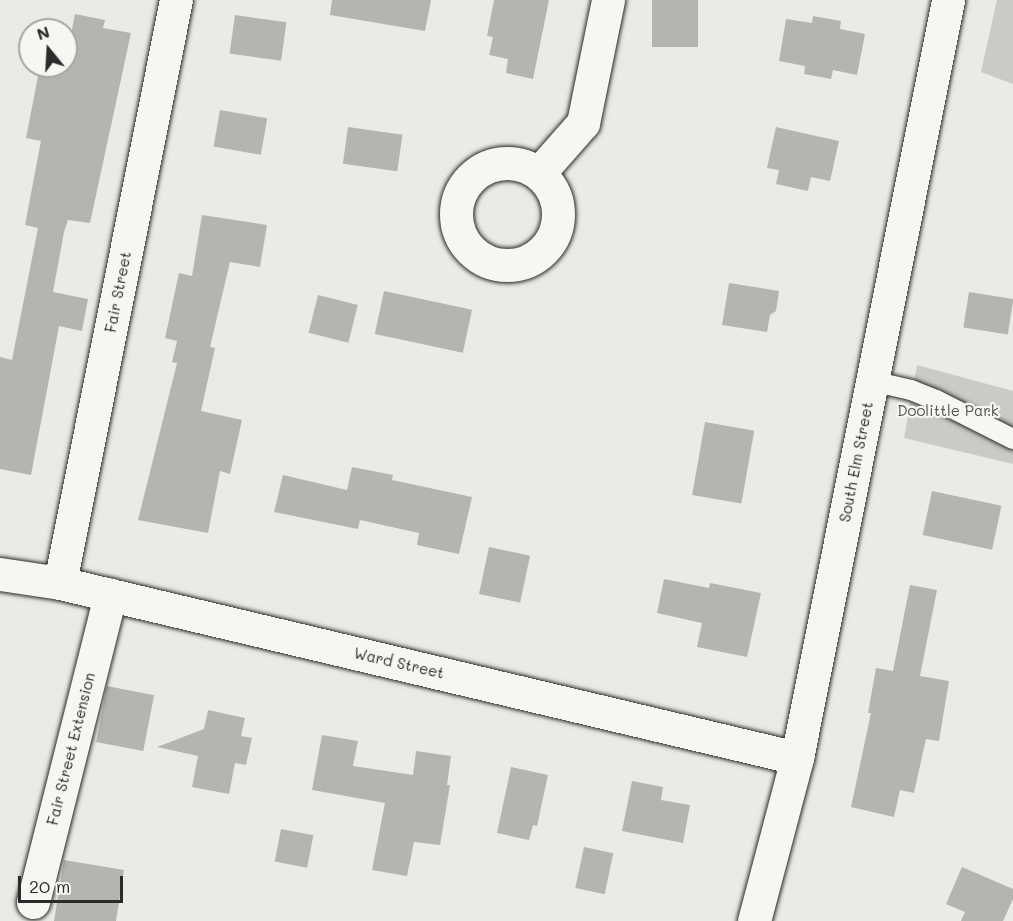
<!DOCTYPE html>
<html>
<head>
<meta charset="utf-8">
<style>
	body { margin:0 }
	#map { position:relative; width:1013px; height:921px; overflow:hidden; background:#eaeae6; font-family:Mali,sans-serif }
	div>[style] { position:absolute }
	.green>* { inset:0; background:#cacac7 }
	.building>* { inset:0; background:#b4b4b1; transform-origin:0 0 }
	.roads { filter:drop-shadow(0 0 2px #2b2b2b) drop-shadow(0 0 2px #2b2b2b) }
	.lane>* { height:20px; margin:-10px; padding:0 10px; transform-origin:10px; border-radius:10px; background:#f6f6f2 }
	.street>* { height:33px; margin:-16.5px; padding:0 16.5px; transform-origin:16.5px; border-radius:16.5px; background:#f6f6f2 }
	.street>.ring { margin:-16.5px; padding:0; box-sizing:content-box; background:none; border:33px solid #f6f6f2; border-radius:50% }
	.secondary>* { height:33px; margin:-16.5px; padding:0 16.5px; transform-origin:16.5px; border-radius:16.5px; background:#f6f6f2 }
	span { translate:-50% -50%; white-space:nowrap; text-align:center; line-height:1.15; -webkit-text-stroke:4.5px #f6f6f2; paint-order:stroke }
	.street-label { font-size:15px; color:#2b2b2b }
	.park-label { font-size:15px; color:#535352 }
	.north { position:absolute; left:18px; top:18px; width:60px; height:60px; box-sizing:border-box; background:#f6f6f2; border:2px solid #a5a5a2; border-radius:50%; rotate:342deg; font-size:16px; font-weight:700; line-height:24px; text-align:center; color:#2b2b2b }
	.north::after { content:''; display:block; margin:auto; width:21px; height:27px; background:#2b2b2b; clip-path:polygon(50% 0,100% 100%,50% 72%,0 100%) }
	.scale { position:absolute; left:18px; top:876px; width:105px; height:27px; box-sizing:border-box; border:3px solid #2b2b2b; border-top:0; padding-left:8px; font-size:18px; line-height:21px; white-space:nowrap; color:#2b2b2b; -webkit-text-stroke:4px #f6f6f2; paint-order:stroke }
</style>
</head>
<body>
<div id="map">
	<div class="green">
		<i style="clip-path:polygon(997px 0,1013px 0,1013px 84px,981px 72px)"></i>
		<i style="clip-path:polygon(917px 365px,1013px 391px,1013px 464px,904px 438px)"></i>
	</div>
	<div class="building">
		<i style="clip-path:polygon(332px 0,431px 0,425px 31px,330px 15px)"></i>
		<i style="clip-path:polygon(494px 0,549px 0,533px 79px,506px 73px,508px 59px,489px 55px,493px 37px,487px 36px)"></i>
		<i style="left:652px;top:0;width:46px;height:47px"></i>
		<i style="clip-path:polygon(75px 14px,105px 20px,103px 28px,131px 33px,90px 223px,68px 220px,64px 232px,53px 292px,88px 299px,82px 331px,59px 326px,31px 475px,0 469px,0 357px,12px 360px,38px 228px,25px 225px,41px 141px,26px 138px,40px 66px,66px 66px,66px 33px,71px 34px)"></i>
		<i style="left:235px;top:15px;width:52px;height:39px;rotate:8deg"></i>
		<i style="clip-path:polygon(813px 16px,841px 21px,840px 29px,865px 34px,857px 75px,833px 70px,831px 79px,804px 74px,805px 66px,779px 61px,786px 19px,812px 23px)"></i>
		<i style="clip-path:polygon(27px 26px,49px 30px,30px 30px,30px 54px,22px 53px)"></i>
		<i style="left:220px;top:110px;width:48px;height:37px;rotate:10deg"></i>
		<i style="left:348px;top:127px;width:55px;height:37px;rotate:8deg"></i>
		<i style="clip-path:polygon(776px 127px,839px 141px,830px 181px,811px 177px,808px 191px,776px 184px,779px 170px,767px 168px)"></i>
		<i style="clip-path:polygon(202px 215px,267px 225px,260px 267px,230px 262px,210px 347px,215px 348px,201px 411px,242px 420px,230px 474px,220px 471px,208px 533px,138px 520px,177px 363px,172px 362px,177px 341px,165px 338px,179px 273px,192px 276px)"></i>
		<i style="clip-path:polygon(729px 283px,779px 291px,776px 311px,770px 315px,767px 332px,722px 325px)"></i>
		<i style="left:384px;top:291px;width:90px;height:44px;rotate:12deg"></i>
		<i style="left:969px;top:292px;width:45px;height:36px;rotate:9deg"></i>
		<i style="left:318px;top:295px;width:41px;height:39px;rotate:14deg"></i>
		<i style="left:705px;top:422px;width:50px;height:74px;rotate:10deg"></i>
		<i style="clip-path:polygon(352px 467px,393px 475px,392px 480px,472px 497px,459px 554px,417px 545px,419px 533px,360px 520px,358px 529px,274px 512px,283px 475px,347px 490px)"></i>
		<i style="left:932px;top:491px;width:71px;height:45px;rotate:12deg"></i>
		<i style="left:489px;top:547px;width:42px;height:48px;rotate:12deg"></i>
		<i style="clip-path:polygon(664px 579px,709px 588px,710px 583px,761px 593px,747px 657px,697px 647px,702px 623px,657px 613px)"></i>
		<i style="clip-path:polygon(910px 585px,937px 590px,920px 676px,949px 681px,939px 741px,926px 739px,914px 793px,900px 790px,894px 817px,851px 807px,871px 713px,868px 713px,876px 668px,893px 671px)"></i>
		<i style="left:107px;top:686px;width:48px;height:57px;rotate:11deg"></i>
		<i style="clip-path:polygon(208px 710px,245px 718px,241px 736px,252px 738px,246px 765px,235px 763px,229px 794px,192px 787px,198px 756px,157px 747px,204px 729px)"></i>
		<i style="clip-path:polygon(322px 735px,358px 741px,353px 766px,413px 775px,416px 751px,451px 756px,447px 785px,450px 785px,440px 845px,414px 842px,407px 876px,372px 870px,385px 803px,312px 790px)"></i>
		<i style="clip-path:polygon(511px 767px,548px 775px,537px 826px,533px 825px,529px 840px,497px 833px)"></i>
		<i style="clip-path:polygon(632px 781px,663px 787px,661px 800px,690px 805px,683px 843px,622px 831px)"></i>
		<i style="left:281px;top:829px;width:33px;height:33px;rotate:11deg"></i>
		<i style="left:584px;top:847px;width:30px;height:42px;rotate:12deg"></i>
		<i style="clip-path:polygon(64px 860px,124px 870px,116px 921px,54px 921px)"></i>
		<i style="clip-path:polygon(962px 867px,1013px 889px,1013px 899px,1003px 921px,961px 921px,965px 912px,946px 904px)"></i>
	</div>
	<div class="roads">
		<div class="lane">
			<i style="left:872px;top:381px;width:40px;rotate:13deg"></i>
			<i style="left:911px;top:390px;width:27px;rotate:22deg"></i>
			<i style="left:936px;top:400px;width:86px;rotate:26.9deg"></i>
		</div>
		<div class="street">
			<i class="ring" style="left:456px;top:163px;width:69px;height:69px"></i>
			<i style="left:539px;top:173px;width:67px;rotate:-48.7deg"></i>
			<i style="left:583px;top:123px;width:126px;rotate:-78.5deg"></i>
			<i style="left:60px;top:583px;width:594px;rotate:-78.75deg"></i>
			<i style="left:33px;top:902px;width:317px;rotate:-75.9deg"></i>
		</div>
		<div class="secondary">
			<i style="left:0;top:574px;width:61px;rotate:8.5deg"></i>
			<i style="left:60px;top:583px;width:757px;rotate:13.36deg"></i>
			<i style="left:754px;top:921px;width:169px;rotate:-75.2deg"></i>
			<i style="left:797px;top:758px;width:773px;rotate:-78.73deg"></i>
		</div>
	</div>
	<div class="street-label">
		<span style="left:118px;top:292px;rotate:-79deg">Fair Street</span>
		<span style="left:856px;top:462px;rotate:-79deg">South Elm Street</span>
		<span style="left:399px;top:663px;rotate:13deg">Ward Street</span>
		<span style="left:71px;top:749px;rotate:-76deg">Fair Street Extension</span>
	</div>
	<div class="park-label">
		<span style="left:948px;top:411px">Doolittle Park</span>
	</div>
	<div class="north">N</div>
	<div class="scale">20 m</div>
</div>
</body>
</html>
